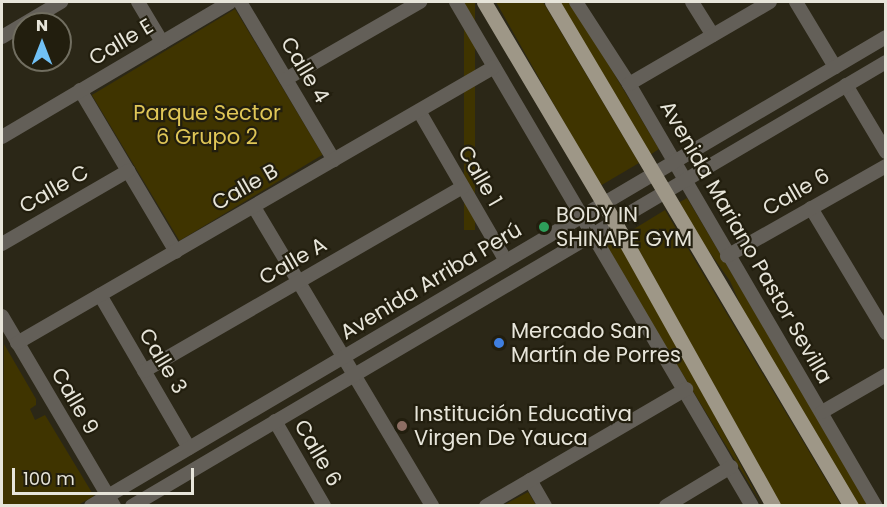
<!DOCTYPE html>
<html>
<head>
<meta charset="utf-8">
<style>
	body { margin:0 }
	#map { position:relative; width:887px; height:507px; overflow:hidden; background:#2b2717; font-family:Poppins,sans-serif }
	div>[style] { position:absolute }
	.green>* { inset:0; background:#3f3400; transform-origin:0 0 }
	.minor>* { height:14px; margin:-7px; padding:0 7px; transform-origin:7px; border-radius:7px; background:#635f58 }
	.major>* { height:15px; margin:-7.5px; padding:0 7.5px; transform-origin:7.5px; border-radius:7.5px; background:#9e9787 }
	.dots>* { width:16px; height:16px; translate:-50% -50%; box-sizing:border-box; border:3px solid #221e0e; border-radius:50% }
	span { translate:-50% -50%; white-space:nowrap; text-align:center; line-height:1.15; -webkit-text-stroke:4.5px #221e0e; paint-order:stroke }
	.street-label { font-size:21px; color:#e7e5da }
	.park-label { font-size:21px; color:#dfc657 }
	.poi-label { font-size:21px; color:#e7e5da }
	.left { translate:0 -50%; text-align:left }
	.frame { position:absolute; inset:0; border:3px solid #e7e5da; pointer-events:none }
	.north { position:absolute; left:12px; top:12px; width:60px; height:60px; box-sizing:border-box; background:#221e0e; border:2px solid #716e60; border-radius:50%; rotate:0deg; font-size:16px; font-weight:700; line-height:24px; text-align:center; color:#e7e5da }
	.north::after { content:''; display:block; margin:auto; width:21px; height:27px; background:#71c1f5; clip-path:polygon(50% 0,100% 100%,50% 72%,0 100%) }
	.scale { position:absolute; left:12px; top:468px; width:182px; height:27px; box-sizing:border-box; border:3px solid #e7e5da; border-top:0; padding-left:8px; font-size:18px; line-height:21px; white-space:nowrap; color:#e7e5da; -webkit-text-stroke:4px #221e0e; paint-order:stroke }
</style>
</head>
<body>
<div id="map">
	<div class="green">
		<i style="left:464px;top:2px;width:11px;height:228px"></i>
		<i style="clip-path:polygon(496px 2px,543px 2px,639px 163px,600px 186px)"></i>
		<i style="clip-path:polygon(560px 2px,571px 2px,659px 149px,650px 155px)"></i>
		<i style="left:235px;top:9px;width:170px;height:167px;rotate:59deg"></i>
		<i style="clip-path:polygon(687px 198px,869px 505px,857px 505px,745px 315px,730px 281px,696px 233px,678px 203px)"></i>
		<i style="clip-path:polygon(665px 210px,841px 505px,779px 505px,629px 232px)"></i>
		<i style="clip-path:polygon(617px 239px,708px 403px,762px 505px,605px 246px)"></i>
		<i style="clip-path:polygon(4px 344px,36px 399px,36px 405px,30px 409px,35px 420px,45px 415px,94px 496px,78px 505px,2px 505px)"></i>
		<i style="clip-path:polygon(528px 492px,536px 505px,504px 505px)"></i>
	</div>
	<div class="minor">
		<i style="left:138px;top:2px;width:47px;rotate:59deg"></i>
		<i style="left:240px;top:2px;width:184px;rotate:59.3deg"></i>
		<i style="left:456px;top:2px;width:584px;rotate:59.57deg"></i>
		<i style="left:576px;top:2px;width:98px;rotate:57.1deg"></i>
		<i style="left:629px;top:84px;width:489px;rotate:59.7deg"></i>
		<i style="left:692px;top:2px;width:39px;rotate:58deg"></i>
		<i style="left:796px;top:2px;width:76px;rotate:59deg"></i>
		<i style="left:2px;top:37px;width:69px;rotate:-30.7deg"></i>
		<i style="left:286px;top:79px;width:155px;rotate:-29.9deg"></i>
		<i style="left:629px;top:84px;width:163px;rotate:-30.2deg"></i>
		<i style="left:846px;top:85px;width:78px;rotate:59.2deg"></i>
		<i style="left:80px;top:90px;width:188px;rotate:59.3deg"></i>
		<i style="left:419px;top:111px;width:173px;rotate:59.9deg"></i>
		<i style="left:2px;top:137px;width:265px;rotate:-30.6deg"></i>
		<i style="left:254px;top:207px;width:348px;rotate:59.2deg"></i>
		<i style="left:811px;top:208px;width:146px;rotate:59deg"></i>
		<i style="left:2px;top:244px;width:146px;rotate:-30.1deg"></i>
		<i style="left:727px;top:256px;width:183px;rotate:-29.5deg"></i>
		<i style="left:100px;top:295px;width:177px;rotate:59.8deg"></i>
		<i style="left:2px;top:316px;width:221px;rotate:59.5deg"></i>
		<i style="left:17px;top:343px;width:551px;rotate:-30.05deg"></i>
		<i style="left:144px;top:371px;width:368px;rotate:-30deg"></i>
		<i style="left:822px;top:412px;width:74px;rotate:-30deg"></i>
		<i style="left:275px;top:421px;width:98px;rotate:60deg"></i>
		<i style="left:530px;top:480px;width:30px;rotate:60deg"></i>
		<i style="left:91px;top:506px;width:923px;rotate:-30.54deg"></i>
		<i style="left:132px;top:506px;width:875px;rotate:-30.49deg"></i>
		<i style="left:486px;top:506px;width:232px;rotate:-30.3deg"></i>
		<i style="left:666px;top:506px;width:76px;rotate:-31deg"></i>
	</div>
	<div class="major">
		<i style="left:484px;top:2px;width:255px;rotate:59.3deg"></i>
		<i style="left:614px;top:221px;width:326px;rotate:60.8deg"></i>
		<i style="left:552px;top:2px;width:586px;rotate:59.32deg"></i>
	</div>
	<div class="dots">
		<i style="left:544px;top:227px;background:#2e9e5b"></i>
		<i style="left:499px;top:343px;background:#3f7fe0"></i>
		<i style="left:402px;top:426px;background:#8d6e63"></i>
	</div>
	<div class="street-label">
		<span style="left:121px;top:42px;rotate:-31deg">Calle E</span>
		<span style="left:305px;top:70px;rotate:59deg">Calle 4</span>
		<span style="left:480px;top:176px;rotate:60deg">Calle 1</span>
		<span style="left:245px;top:187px;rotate:-30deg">Calle B</span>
		<span style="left:54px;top:189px;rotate:-30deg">Calle C</span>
		<span style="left:796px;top:192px;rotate:-30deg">Calle 6</span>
		<span style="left:746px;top:242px;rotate:60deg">Avenida Mariano Pastor Sevilla</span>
		<span style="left:293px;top:261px;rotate:-30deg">Calle A</span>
		<span style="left:431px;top:281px;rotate:-31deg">Avenida Arriba Perú</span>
		<span style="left:163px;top:361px;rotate:59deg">Calle 3</span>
		<span style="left:75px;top:401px;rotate:60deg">Calle 9</span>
		<span style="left:318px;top:453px;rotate:60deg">Calle 6</span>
	</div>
	<div class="park-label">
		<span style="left:207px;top:125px">Parque Sector<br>6 Grupo 2</span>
	</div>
	<div class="poi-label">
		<span class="left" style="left:556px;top:227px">BODY IN<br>SHINAPE GYM</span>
		<span class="left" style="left:511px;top:343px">Mercado San<br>Martín de Porres</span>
		<span class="left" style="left:414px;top:426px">Institución Educativa<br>Virgen De Yauca</span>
	</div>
	<div class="frame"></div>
	<div class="north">N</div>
	<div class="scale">100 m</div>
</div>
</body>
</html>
